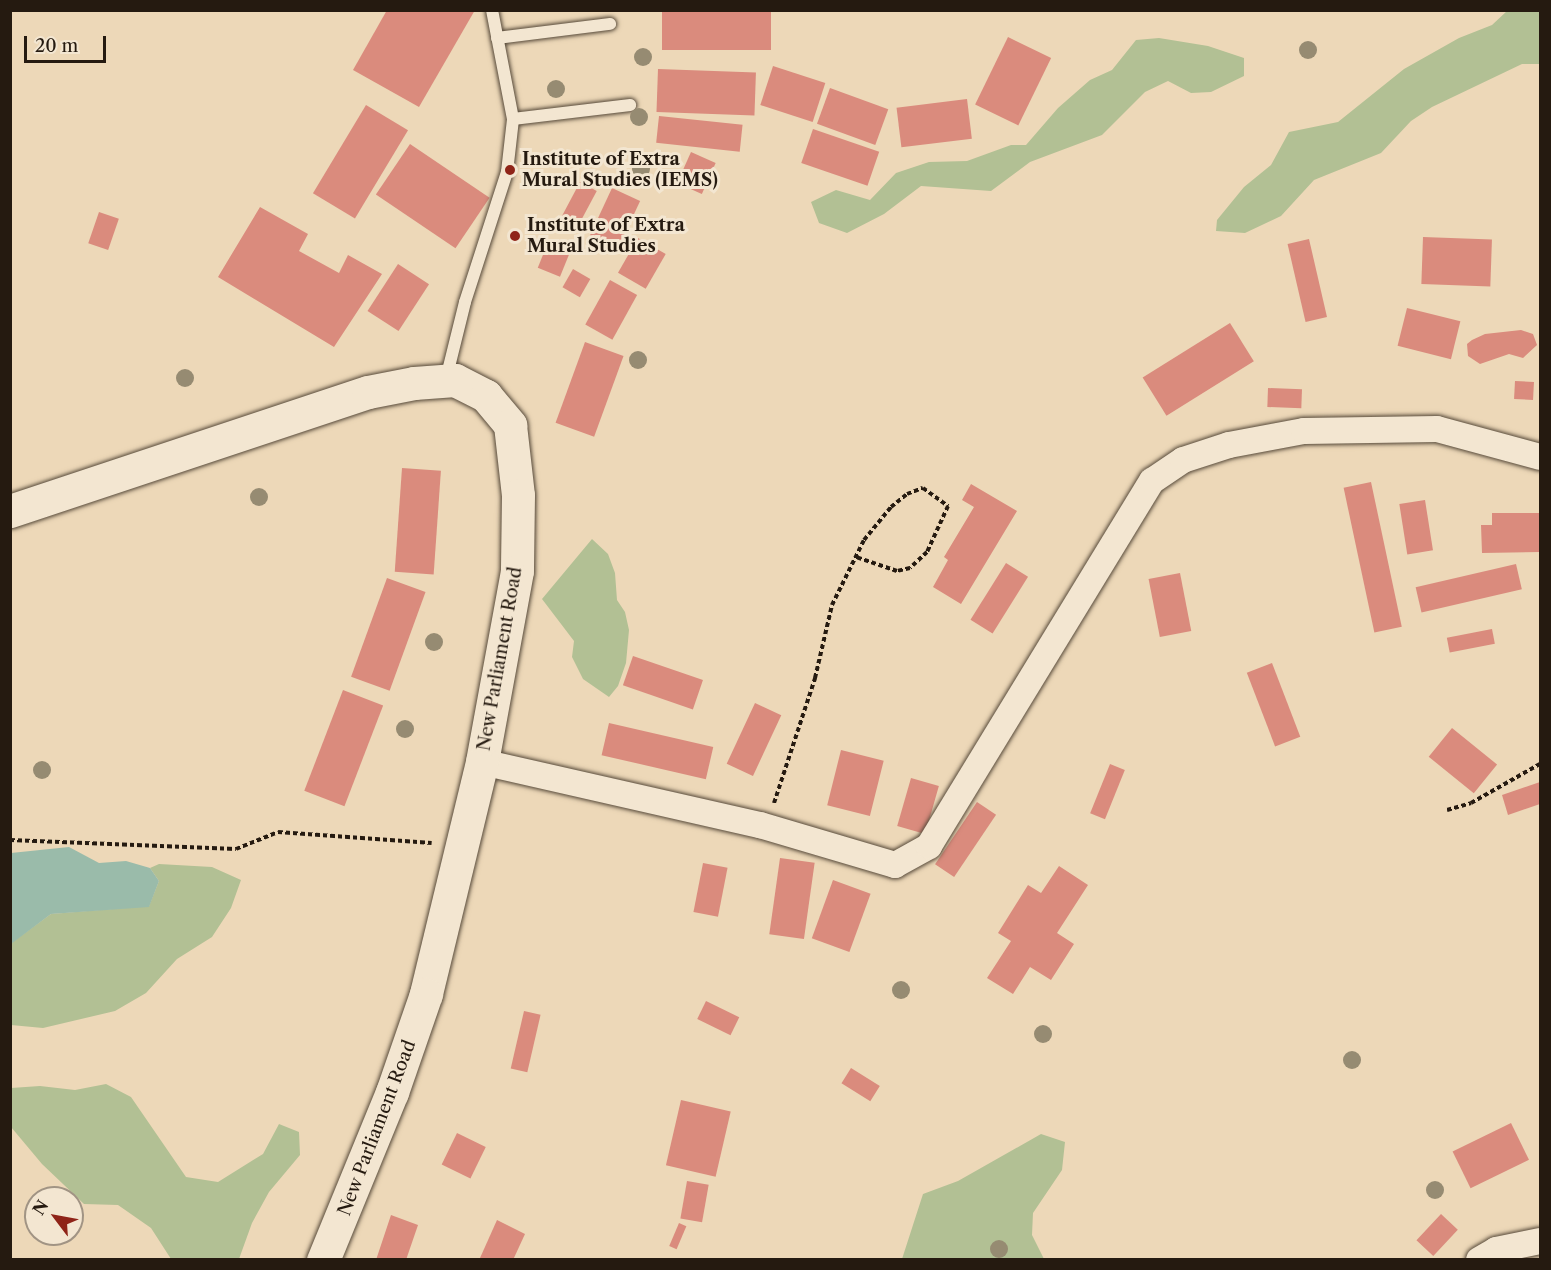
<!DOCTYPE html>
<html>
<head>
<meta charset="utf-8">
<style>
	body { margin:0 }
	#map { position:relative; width:1551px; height:1270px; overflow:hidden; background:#edd8b8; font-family:"Libre Caslon Text",serif }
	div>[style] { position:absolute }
	.green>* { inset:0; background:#b2c094 }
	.water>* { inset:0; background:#9abbaa }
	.building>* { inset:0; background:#da8b7d; transform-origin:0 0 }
	.path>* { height:4px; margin-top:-2px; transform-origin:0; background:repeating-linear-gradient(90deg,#251a10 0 4.5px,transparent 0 7.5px) }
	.roads { filter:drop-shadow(0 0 2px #574a3a) drop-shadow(0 0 2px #574a3a) }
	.service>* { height:12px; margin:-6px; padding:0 6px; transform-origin:6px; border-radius:6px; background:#f3e6d1 }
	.minor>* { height:26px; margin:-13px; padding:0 13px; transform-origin:13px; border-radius:13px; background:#f3e6d1 }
	.secondary>* { height:33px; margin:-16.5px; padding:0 16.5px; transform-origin:16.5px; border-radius:16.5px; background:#f3e6d1 }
	.trees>* { width:18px; height:18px; margin:-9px; border-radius:50%; background:#968b72 }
	.dots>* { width:16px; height:16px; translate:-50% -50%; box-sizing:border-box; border:3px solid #f3e6d1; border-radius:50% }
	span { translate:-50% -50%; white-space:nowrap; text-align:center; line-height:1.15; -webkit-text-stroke:6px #f3e6d1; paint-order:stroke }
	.poi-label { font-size:18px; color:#251a10; font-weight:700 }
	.left { translate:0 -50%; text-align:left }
	.street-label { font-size:18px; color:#251a10 }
	.frame { position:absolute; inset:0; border:12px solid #251a10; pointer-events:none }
	.north { position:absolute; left:24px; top:1186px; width:60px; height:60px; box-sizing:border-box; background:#f3e6d1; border:2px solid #a19484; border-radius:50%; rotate:302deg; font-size:16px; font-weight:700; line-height:24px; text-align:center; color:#251a10 }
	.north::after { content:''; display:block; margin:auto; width:21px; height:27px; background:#8f2418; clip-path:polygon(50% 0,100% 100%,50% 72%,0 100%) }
	.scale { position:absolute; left:24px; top:36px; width:82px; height:27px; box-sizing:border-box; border:3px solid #251a10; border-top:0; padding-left:8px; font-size:18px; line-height:21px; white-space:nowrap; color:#251a10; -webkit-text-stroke:4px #f3e6d1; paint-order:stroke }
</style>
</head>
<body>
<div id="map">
	<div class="green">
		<i style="clip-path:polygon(1507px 11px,1540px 11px,1540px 64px,1522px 64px,1432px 107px,1411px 121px,1381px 153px,1314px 180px,1281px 216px,1245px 233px,1216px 231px,1217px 220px,1244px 187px,1271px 165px,1289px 132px,1338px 122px,1404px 69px,1459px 38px,1492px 25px)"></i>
		<i style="clip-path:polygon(1159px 38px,1208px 46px,1244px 58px,1244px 76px,1211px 92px,1191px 93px,1168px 81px,1145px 92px,1102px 135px,1030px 162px,991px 191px,921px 186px,884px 214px,847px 233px,819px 223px,811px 202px,836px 190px,870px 200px,896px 173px,929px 162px,967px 161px,1011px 145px,1026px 145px,1058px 108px,1090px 80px,1112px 70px,1136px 40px)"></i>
		<i style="clip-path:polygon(592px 539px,608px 554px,615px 573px,617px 600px,625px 612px,629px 630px,626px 663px,618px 686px,609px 697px,583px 679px,572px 657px,574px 641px,542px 599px)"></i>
		<i style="clip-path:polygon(159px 864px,212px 867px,241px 880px,231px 908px,212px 937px,177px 959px,146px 993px,115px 1011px,43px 1028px,11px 1025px,10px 944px,51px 914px,149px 906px,159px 881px,150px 868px)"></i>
		<i style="clip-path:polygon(106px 1084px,131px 1097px,186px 1177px,218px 1182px,263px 1154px,279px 1124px,299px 1132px,300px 1155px,269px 1192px,252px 1223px,239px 1259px,171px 1259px,151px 1228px,118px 1205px,84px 1204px,42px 1164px,11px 1127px,11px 1088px,40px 1086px,75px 1090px)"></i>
		<i style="clip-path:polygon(1041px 1134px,1065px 1142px,1062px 1170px,1033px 1213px,1032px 1235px,1044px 1259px,902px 1259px,923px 1194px,958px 1181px)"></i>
	</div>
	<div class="water">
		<i style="clip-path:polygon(69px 847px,99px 863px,126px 861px,150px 868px,159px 881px,149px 907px,51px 914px,11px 944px,11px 853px)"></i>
	</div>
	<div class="building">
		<i style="clip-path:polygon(387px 10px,475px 10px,419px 107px,353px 70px)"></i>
		<i style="left:662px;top:10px;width:109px;height:40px"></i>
		<i style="left:1008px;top:37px;width:48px;height:75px;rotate:26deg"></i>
		<i style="left:773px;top:66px;width:55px;height:41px;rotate:18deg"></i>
		<i style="left:658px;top:69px;width:98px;height:43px;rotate:2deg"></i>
		<i style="left:830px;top:88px;width:62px;height:38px;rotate:20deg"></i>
		<i style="left:967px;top:99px;width:40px;height:71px;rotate:83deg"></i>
		<i style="left:366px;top:105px;width:49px;height:103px;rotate:31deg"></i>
		<i style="left:659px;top:116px;width:84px;height:27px;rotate:6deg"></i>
		<i style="left:813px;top:129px;width:70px;height:36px;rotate:19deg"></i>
		<i style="left:410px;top:144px;width:96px;height:61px;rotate:34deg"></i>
		<i style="left:691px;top:152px;width:27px;height:34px;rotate:24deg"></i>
		<i style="left:580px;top:182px;width:19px;height:39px;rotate:28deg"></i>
		<i style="left:612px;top:188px;width:31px;height:52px;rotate:25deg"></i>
		<i style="clip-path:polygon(260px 207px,308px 234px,299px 251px,339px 273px,348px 255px,382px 274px,334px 347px,218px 277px)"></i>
		<i style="left:99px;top:212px;width:21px;height:33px;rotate:19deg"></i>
		<i style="left:1423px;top:237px;width:69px;height:47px;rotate:2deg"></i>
		<i style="left:638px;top:238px;width:32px;height:40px;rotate:30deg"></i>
		<i style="left:1309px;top:239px;width:80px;height:22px;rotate:77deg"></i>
		<i style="left:549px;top:240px;width:24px;height:30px;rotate:22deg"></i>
		<i style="left:398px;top:264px;width:37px;height:56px;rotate:33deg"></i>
		<i style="left:573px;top:269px;width:20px;height:21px;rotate:30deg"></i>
		<i style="left:610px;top:280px;width:31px;height:51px;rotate:29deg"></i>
		<i style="left:1407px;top:308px;width:55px;height:39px;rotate:14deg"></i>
		<i style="left:1230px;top:323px;width:45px;height:103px;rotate:58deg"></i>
		<i style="clip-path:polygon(1521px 330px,1533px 334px,1537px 345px,1523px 358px,1509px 354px,1480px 364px,1468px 356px,1467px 344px,1472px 340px,1485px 334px)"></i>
		<i style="left:585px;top:342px;width:41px;height:86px;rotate:20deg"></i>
		<i style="left:1515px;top:381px;width:19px;height:18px;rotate:3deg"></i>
		<i style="left:1268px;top:388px;width:34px;height:19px;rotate:2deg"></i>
		<i style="left:402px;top:468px;width:39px;height:104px;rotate:4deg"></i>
		<i style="left:1371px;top:482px;width:148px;height:28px;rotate:78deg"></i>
		<i style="clip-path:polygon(971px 484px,1017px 511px,961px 604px,933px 587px,948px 560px,944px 557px,974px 507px,962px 500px)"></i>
		<i style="left:1425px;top:500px;width:51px;height:26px;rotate:81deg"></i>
		<i style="clip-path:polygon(1492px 513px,1540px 513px,1540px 552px,1482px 553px,1481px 525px,1492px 525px)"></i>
		<i style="left:1006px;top:563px;width:26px;height:67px;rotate:32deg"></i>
		<i style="left:1516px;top:564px;width:26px;height:103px;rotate:77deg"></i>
		<i style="left:1180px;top:573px;width:59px;height:32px;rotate:79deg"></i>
		<i style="left:387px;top:578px;width:41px;height:105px;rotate:20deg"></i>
		<i style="left:1492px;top:629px;width:15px;height:46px;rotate:79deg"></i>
		<i style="left:633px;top:656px;width:74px;height:31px;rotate:19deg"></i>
		<i style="left:1272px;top:663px;width:79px;height:27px;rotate:69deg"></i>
		<i style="left:343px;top:690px;width:43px;height:108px;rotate:21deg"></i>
		<i style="left:755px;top:703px;width:29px;height:67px;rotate:25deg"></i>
		<i style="left:609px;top:723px;width:107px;height:33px;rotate:13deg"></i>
		<i style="left:1452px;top:728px;width:58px;height:37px;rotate:39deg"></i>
		<i style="left:841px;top:750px;width:44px;height:57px;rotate:14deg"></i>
		<i style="left:1110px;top:764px;width:16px;height:53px;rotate:22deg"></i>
		<i style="left:911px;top:778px;width:29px;height:50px;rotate:16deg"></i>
		<i style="clip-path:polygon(1540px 782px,1540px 804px,1508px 815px,1502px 795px)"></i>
		<i style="left:977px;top:802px;width:23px;height:75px;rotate:34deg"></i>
		<i style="left:780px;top:858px;width:35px;height:77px;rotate:8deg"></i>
		<i style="left:703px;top:863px;width:25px;height:50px;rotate:11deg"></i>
		<i style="clip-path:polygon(1059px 866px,1088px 885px,1057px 933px,1074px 944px,1051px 980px,1030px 967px,1013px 994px,987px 978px,1011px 941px,998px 933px,1028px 885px,1041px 893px)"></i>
		<i style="left:833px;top:880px;width:40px;height:62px;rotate:20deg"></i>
		<i style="left:706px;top:1001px;width:37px;height:20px;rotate:26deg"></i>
		<i style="left:524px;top:1011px;width:17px;height:59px;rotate:13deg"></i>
		<i style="left:851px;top:1068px;width:34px;height:18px;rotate:32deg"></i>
		<i style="left:681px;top:1100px;width:51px;height:67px;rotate:13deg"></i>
		<i style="left:1511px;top:1123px;width:41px;height:65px;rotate:64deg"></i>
		<i style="left:457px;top:1133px;width:32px;height:35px;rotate:26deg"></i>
		<i style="left:687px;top:1181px;width:22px;height:38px;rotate:10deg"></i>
		<i style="left:1441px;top:1214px;width:23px;height:36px;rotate:43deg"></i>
		<i style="clip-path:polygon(391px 1215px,418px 1225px,406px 1260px,376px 1260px)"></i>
		<i style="clip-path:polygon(497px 1220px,525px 1234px,513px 1260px,480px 1258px)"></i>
		<i style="left:679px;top:1223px;width:8px;height:25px;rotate:23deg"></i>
	</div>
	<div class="path">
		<i style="left:774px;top:803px;width:132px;rotate:-71.8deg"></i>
		<i style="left:815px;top:678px;width:75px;rotate:-76.9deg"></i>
		<i style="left:832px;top:605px;width:72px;rotate:-63.8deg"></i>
		<i style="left:864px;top:540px;width:43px;rotate:-50.7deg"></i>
		<i style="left:891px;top:507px;width:21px;rotate:-39deg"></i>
		<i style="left:907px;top:494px;width:17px;rotate:-21deg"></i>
		<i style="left:923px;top:488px;width:31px;rotate:36deg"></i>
		<i style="left:948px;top:506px;width:51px;rotate:114.5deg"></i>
		<i style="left:927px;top:552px;width:23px;rotate:137deg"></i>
		<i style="left:910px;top:568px;width:13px;rotate:167deg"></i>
		<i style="left:897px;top:571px;width:43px;rotate:-161.1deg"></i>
		<i style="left:1447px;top:810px;width:25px;rotate:-16deg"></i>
		<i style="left:1471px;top:803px;width:79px;rotate:-29.5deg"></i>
		<i style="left:10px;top:840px;width:226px;rotate:2.3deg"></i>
		<i style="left:236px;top:849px;width:45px;rotate:-22deg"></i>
		<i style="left:278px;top:832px;width:154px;rotate:4.1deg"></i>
	</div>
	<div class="roads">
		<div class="service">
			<i style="left:497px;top:38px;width:114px;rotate:-7.1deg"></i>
			<i style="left:513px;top:119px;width:118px;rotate:-6.8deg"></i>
			<i style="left:446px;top:379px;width:79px;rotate:-76.1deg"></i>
			<i style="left:465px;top:302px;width:137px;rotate:-72.1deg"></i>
			<i style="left:507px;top:172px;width:53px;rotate:-83.5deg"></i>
			<i style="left:513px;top:119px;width:111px;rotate:-100.9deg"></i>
		</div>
		<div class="minor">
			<i style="left:482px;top:762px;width:285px;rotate:12.8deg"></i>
			<i style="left:760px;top:825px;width:141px;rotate:16.5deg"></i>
			<i style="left:895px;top:865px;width:39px;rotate:-29deg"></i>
			<i style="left:929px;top:846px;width:428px;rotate:-58.6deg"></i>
			<i style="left:1152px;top:481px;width:37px;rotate:-34deg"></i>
			<i style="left:1183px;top:460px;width:48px;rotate:-18.1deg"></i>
			<i style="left:1229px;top:445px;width:76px;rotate:-10.6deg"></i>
			<i style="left:1304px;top:431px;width:133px;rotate:-0.9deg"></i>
			<i style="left:1437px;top:429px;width:107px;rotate:15.2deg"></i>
			<i style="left:1479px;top:1260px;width:20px;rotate:-30deg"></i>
			<i style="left:1496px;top:1250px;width:45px;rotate:-11.6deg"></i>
		</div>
		<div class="secondary">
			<i style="left:10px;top:511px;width:377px;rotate:-18.4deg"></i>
			<i style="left:368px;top:392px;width:47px;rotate:-11.1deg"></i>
			<i style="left:414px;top:383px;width:41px;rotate:-4.2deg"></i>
			<i style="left:455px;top:380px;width:35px;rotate:27deg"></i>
			<i style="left:486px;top:396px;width:38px;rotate:50deg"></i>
			<i style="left:510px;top:425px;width:70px;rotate:83.5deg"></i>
			<i style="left:518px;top:495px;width:76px;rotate:90.8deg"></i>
			<i style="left:517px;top:571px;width:194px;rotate:100.4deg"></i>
			<i style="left:482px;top:762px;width:239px;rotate:103.6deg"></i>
			<i style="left:426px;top:994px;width:104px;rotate:109.1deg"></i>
			<i style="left:392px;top:1092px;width:182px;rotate:112.3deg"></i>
		</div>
	</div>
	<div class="trees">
		<i style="left:1308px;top:50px"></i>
		<i style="left:643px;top:57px"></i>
		<i style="left:556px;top:89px"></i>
		<i style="left:639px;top:117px"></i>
		<i style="left:641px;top:169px"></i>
		<i style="left:638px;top:360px"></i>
		<i style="left:185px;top:378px"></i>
		<i style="left:259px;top:497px"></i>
		<i style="left:434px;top:642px"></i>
		<i style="left:405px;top:729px"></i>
		<i style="left:42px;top:770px"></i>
		<i style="left:901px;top:990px"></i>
		<i style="left:1043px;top:1034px"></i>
		<i style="left:1352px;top:1060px"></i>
		<i style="left:1435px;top:1190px"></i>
		<i style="left:999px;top:1249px"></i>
	</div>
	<div class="dots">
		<i style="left:510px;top:170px;background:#8f2418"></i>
		<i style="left:515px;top:236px;background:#8f2418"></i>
	</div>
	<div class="poi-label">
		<span class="left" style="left:522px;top:170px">Institute of Extra<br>Mural Studies (IEMS)</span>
		<span class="left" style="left:527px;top:236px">Institute of Extra<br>Mural Studies</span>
	</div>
	<div class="street-label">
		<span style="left:500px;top:659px;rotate:-80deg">New Parliament Road</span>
		<span style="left:377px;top:1128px;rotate:-69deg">New Parliament Road</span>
	</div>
	<div class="frame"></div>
	<div class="north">N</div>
	<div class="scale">20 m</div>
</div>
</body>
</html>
